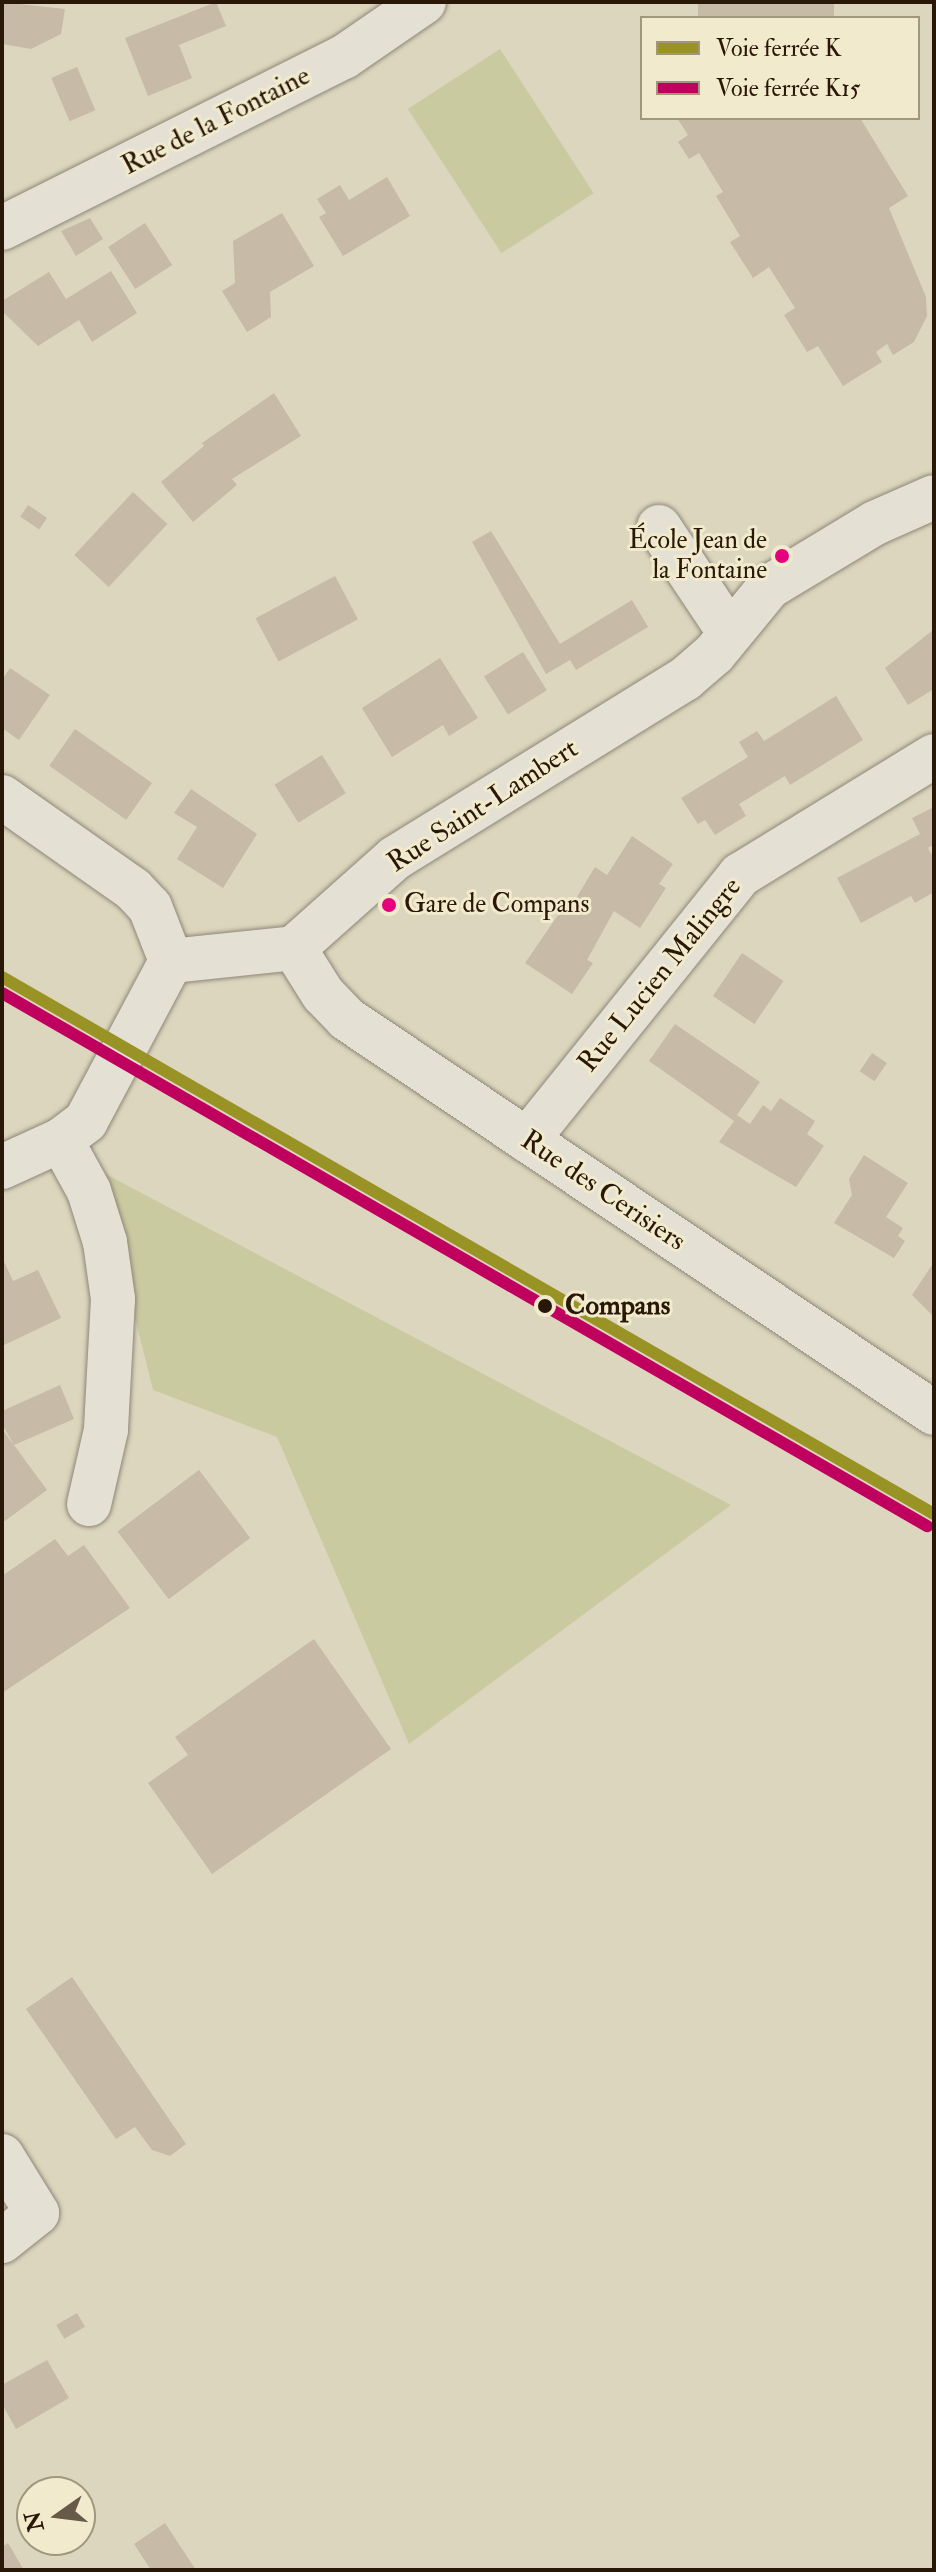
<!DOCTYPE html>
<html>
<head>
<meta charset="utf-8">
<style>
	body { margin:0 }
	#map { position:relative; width:936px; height:2572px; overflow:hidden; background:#ddd6be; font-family:"IM FELL Double Pica",serif }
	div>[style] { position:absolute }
	.green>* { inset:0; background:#cacaa1; transform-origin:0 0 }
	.building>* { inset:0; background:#c7baa7; transform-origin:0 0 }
	.roads { filter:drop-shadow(0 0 2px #8d8778) drop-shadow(0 0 2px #8d8778) }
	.minor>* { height:44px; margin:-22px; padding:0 22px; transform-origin:22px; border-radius:22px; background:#e4e1d4 }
	.rail-1>* { height:12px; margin:-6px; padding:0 6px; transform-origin:6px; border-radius:6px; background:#999224 }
	.rail-2>* { height:12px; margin:-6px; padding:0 6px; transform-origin:6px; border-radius:6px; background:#bf005f }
	.dots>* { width:22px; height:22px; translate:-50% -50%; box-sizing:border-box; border:4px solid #f1eacc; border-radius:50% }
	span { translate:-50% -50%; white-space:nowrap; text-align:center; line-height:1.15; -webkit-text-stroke:6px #f1eacc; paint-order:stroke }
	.bus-label { font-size:26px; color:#291708 }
	.right { translate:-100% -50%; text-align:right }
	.left { translate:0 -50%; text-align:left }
	.street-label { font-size:28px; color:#291708 }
	.stop-label { font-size:28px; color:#291708; font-weight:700 }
	.frame { position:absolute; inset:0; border:4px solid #291708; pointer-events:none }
	.legend { position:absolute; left:640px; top:16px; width:280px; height:104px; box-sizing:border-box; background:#f1eacc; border:2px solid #a1967e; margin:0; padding:10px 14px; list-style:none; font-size:24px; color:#291708 }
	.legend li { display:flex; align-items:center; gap:16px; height:40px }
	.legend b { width:40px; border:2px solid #a1967e }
	.north { position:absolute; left:16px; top:2476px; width:80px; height:80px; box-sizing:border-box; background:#f1eacc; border:2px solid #a1967e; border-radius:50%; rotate:256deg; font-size:22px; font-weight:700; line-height:32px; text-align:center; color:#291708 }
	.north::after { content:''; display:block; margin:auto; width:28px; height:36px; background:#685a48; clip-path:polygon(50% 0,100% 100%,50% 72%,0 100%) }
</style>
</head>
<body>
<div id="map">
	<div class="green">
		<i style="left:500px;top:49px;width:172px;height:110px;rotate:57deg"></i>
		<i style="clip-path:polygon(98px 1170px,731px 1505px,409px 1744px,277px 1437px,153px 1390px)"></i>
	</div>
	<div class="building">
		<i style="clip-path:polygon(2px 2px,65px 9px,61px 34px,31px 49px,2px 44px)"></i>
		<i style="clip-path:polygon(216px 2px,226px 26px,179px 45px,192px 78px,148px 96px,125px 38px)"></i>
		<i style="left:698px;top:2px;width:136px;height:19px"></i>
		<i style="left:77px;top:67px;width:47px;height:28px;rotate:67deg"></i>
		<i style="clip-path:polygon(677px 118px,860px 118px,908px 196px,889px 208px,926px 297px,927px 316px,914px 342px,893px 355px,887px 344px,876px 352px,882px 362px,843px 386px,818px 346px,807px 352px,784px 315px,795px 308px,769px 267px,753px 278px,730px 242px,740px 236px,716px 196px,723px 192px,699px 153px,689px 159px,678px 142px,688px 135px)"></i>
		<i style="clip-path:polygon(387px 177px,410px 216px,343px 256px,319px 217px,326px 213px,317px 199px,340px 185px,349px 200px)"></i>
		<i style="clip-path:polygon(282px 213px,314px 266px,270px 292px,271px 317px,247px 332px,222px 291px,235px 283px,233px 241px)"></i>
		<i style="clip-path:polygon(90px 218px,103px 239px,76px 256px,61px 231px)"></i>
		<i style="left:145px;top:223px;width:50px;height:44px;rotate:57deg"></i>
		<i style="clip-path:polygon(111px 271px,137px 313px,92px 342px,79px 320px,38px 346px,2px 311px,2px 301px,49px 272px,66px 299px)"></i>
		<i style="clip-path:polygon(274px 393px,301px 436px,232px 479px,237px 485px,193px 522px,161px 482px,204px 446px,202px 443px)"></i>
		<i style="left:133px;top:492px;width:47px;height:86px;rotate:43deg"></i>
		<i style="left:28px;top:505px;width:23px;height:14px;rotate:34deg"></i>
		<i style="clip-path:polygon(491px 531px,560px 644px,632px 600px,648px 627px,576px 670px,570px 660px,546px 674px,472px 542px)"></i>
		<i style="left:335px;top:576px;width:49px;height:90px;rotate:62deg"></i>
		<i style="clip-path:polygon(933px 630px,934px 689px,908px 705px,885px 668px)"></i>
		<i style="left:523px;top:652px;width:45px;height:46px;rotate:58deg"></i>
		<i style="clip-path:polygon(440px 658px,478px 718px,449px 736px,443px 725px,392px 757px,362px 708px)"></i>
		<i style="clip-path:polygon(10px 668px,50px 695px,19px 740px,2px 728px,2px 680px)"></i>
		<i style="clip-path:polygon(836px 696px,863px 740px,790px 785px,785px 776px,739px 804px,746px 816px,715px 835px,705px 820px,698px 824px,681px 798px,748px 757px,739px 742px,757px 731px,764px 741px)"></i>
		<i style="left:75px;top:729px;width:94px;height:45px;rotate:35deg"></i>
		<i style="left:322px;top:755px;width:45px;height:56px;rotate:58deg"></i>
		<i style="clip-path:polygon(191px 789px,257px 834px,223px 888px,177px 859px,197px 827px,174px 813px)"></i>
		<i style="clip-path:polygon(934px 807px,934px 844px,928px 848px,934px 859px,934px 892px,915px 903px,911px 896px,861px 923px,837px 878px,920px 834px,912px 818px)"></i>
		<i style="clip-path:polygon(632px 836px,673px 864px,659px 884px,666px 888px,640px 928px,614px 911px,587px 960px,593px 963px,572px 994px,525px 963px,567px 902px,572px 905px,595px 867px,607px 875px)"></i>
		<i style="left:742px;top:953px;width:50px;height:52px;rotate:34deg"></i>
		<i style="clip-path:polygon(675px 1024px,760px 1082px,737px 1115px,750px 1124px,763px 1105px,771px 1111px,780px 1098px,815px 1121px,807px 1134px,824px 1146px,796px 1187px,719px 1142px,734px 1121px,649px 1061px)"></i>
		<i style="left:872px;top:1053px;width:18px;height:22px;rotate:34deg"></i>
		<i style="clip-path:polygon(864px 1155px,908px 1183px,886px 1217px,903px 1228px,898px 1236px,905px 1241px,894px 1258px,834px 1223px,852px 1195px,849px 1179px)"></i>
		<i style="clip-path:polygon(2px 1257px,13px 1281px,38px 1270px,61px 1318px,2px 1346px)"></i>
		<i style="clip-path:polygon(934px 1262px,934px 1317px,912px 1295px)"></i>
		<i style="clip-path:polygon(60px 1385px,74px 1419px,14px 1445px,47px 1490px,2px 1523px,2px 1429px,14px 1445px,2px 1424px,2px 1411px)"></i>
		<i style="left:199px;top:1470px;width:85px;height:102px;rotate:53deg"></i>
		<i style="clip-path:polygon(55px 1539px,68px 1556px,84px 1545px,130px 1608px,2px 1693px,2px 1576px)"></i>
		<i style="clip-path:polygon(314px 1639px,391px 1749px,212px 1874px,148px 1783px,188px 1755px,175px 1737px)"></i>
		<i style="clip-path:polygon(72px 1977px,186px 2144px,170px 2156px,152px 2150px,135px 2127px,116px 2139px,26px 2009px)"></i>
		<i style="left:77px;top:2313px;width:16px;height:24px;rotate:60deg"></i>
		<i style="clip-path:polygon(47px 2360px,69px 2398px,16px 2429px,2px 2404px,2px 2385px)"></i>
		<i style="clip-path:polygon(165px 2523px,196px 2570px,151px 2570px,134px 2544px)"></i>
		<i style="clip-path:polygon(8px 2543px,15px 2555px,24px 2570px,2px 2570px,2px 2547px)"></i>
	</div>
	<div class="roads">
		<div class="minor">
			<i style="left:2px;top:228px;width:382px;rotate:-26.6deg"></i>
			<i style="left:344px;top:57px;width:97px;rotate:-34.5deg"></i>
			<i style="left:659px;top:527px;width:126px;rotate:56.3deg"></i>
			<i style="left:2px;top:797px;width:160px;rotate:35.1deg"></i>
			<i style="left:133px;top:889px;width:25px;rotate:47deg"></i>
			<i style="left:150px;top:907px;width:58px;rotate:68.7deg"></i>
			<i style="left:294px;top:948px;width:54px;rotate:57.8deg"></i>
			<i style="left:323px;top:994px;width:35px;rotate:46deg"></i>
			<i style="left:347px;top:1019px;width:707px;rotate:33.87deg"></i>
			<i style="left:171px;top:961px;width:124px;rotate:-6deg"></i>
			<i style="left:294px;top:948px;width:135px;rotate:-41.7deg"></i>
			<i style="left:395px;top:858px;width:341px;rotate:-31.7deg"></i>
			<i style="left:685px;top:679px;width:38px;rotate:-41deg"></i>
			<i style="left:714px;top:654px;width:87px;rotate:-50.6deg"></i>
			<i style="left:769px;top:587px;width:124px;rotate:-31.1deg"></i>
			<i style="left:875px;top:523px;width:64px;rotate:-23.8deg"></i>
			<i style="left:61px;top:1140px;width:58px;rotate:61.2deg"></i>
			<i style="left:89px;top:1191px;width:53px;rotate:72.6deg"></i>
			<i style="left:105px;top:1242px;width:58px;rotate:82deg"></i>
			<i style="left:113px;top:1299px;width:131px;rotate:93.1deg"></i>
			<i style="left:106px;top:1430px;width:76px;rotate:102.9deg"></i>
			<i style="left:527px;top:1140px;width:340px;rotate:-51.2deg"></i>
			<i style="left:740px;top:875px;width:228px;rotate:-31.5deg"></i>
			<i style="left:2px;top:1167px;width:65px;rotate:-24.6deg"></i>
			<i style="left:61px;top:1140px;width:31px;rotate:-37deg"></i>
			<i style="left:86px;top:1121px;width:181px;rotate:-62deg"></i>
			<i style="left:2px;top:2156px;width:67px;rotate:58.4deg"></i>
			<i style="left:37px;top:2213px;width:45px;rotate:141.3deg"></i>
		</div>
	</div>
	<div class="rail-1">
		<i style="left:2px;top:977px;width:1076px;rotate:29.95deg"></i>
	</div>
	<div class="rail-2">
		<i style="left:2px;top:993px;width:1068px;rotate:29.95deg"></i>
	</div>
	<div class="dots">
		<i style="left:782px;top:556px;background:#e5007d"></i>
		<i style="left:389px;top:905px;background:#e5007d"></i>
		<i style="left:545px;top:1306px;background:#291708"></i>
	</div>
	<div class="bus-label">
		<span class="right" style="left:767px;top:556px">École Jean de<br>la Fontaine</span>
		<span class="left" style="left:404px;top:905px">Gare de Compans</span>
	</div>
	<div class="street-label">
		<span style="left:216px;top:121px;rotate:-27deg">Rue de la Fontaine</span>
		<span style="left:483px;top:806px;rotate:-33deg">Rue Saint-Lambert</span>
		<span style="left:660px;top:975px;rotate:-51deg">Rue Lucien Malingre</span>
		<span style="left:603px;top:1191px;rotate:34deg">Rue des Cerisiers</span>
	</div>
	<div class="stop-label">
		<span class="left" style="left:565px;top:1306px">Compans</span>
	</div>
	<div class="frame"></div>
	<ul class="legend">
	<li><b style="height:10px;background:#999224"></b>Voie ferrée K</li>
	<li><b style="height:10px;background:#bf005f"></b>Voie ferrée K15</li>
	</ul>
	<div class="north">N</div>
</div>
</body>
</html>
